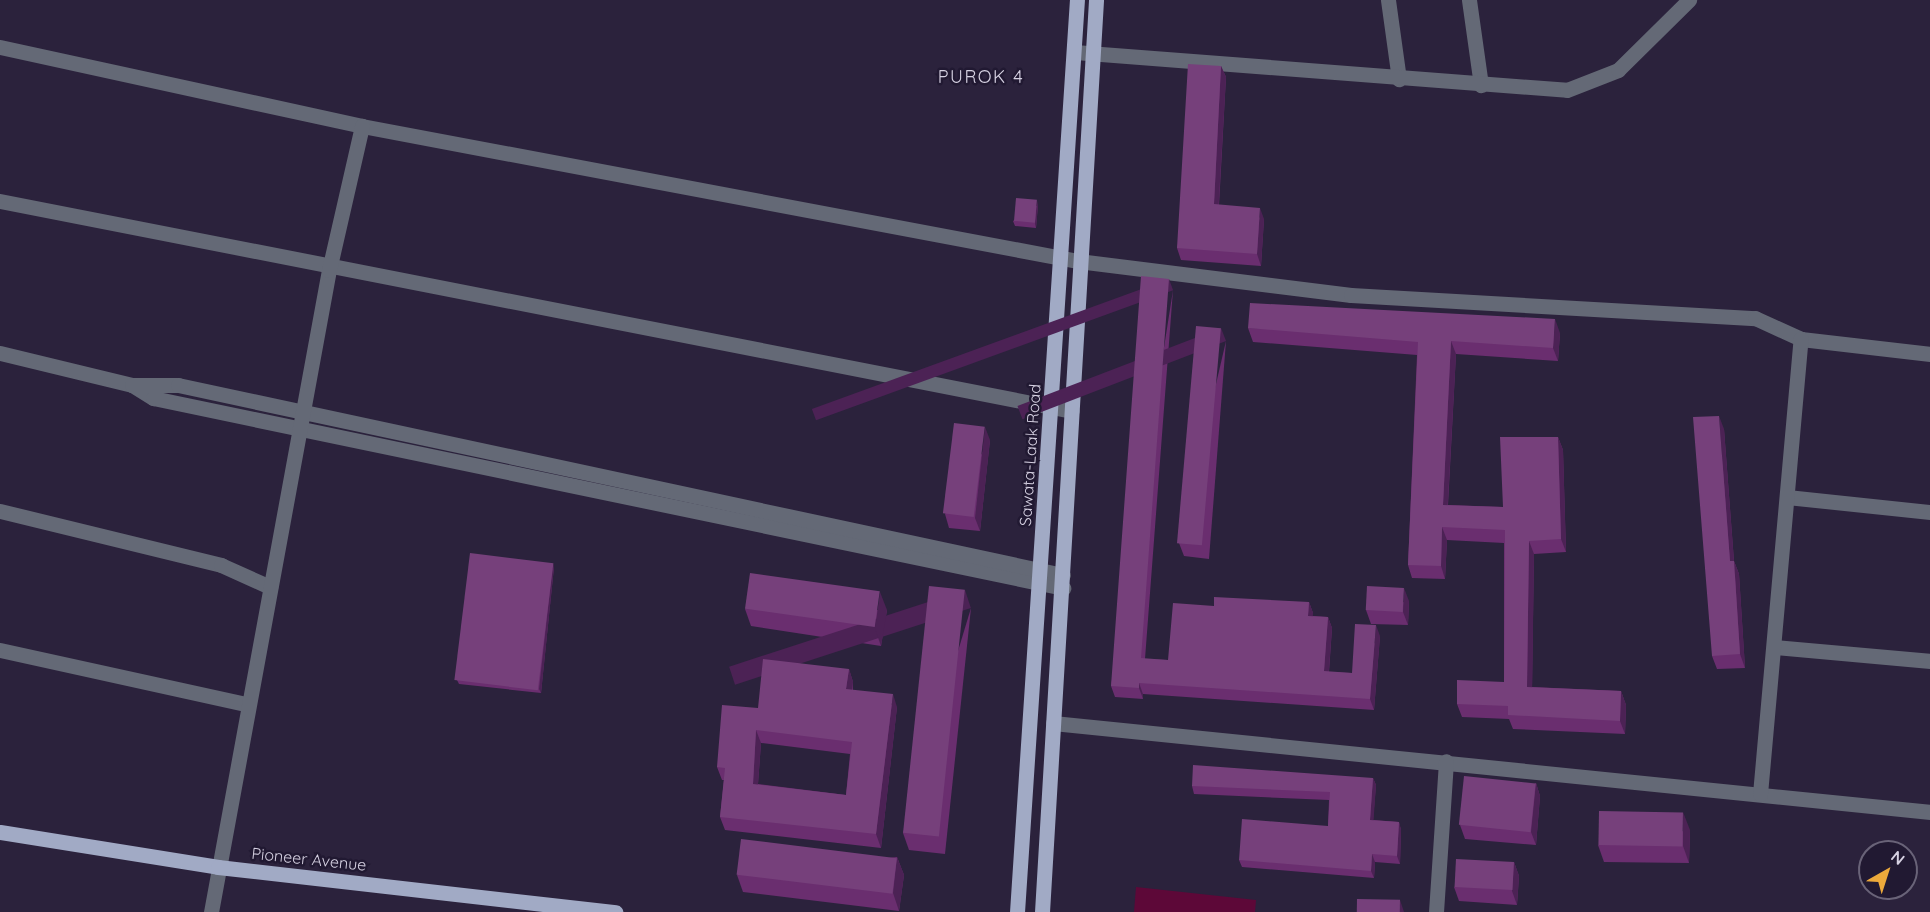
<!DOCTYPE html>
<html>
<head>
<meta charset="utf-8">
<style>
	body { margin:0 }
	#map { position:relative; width:1930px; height:912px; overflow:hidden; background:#2b223c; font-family:Quicksand,sans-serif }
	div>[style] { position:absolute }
	.green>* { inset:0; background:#5d0838 }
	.minor>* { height:15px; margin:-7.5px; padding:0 7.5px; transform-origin:7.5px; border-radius:7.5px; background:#646976 }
	.major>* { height:15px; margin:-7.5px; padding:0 7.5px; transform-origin:7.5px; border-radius:7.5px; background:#a1aac5 }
	.wall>* { inset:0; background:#6a2e6f }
	.shaded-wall>* { inset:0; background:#4c2255; transform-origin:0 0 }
	.building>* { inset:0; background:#76407b; transform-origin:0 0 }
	span { translate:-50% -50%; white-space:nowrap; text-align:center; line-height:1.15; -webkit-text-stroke:5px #211932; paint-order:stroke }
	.street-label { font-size:16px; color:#d6d1e2 }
	.neighbourhood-label { font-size:18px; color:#d6d1e2; letter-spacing:1.5px }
	.north { position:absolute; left:1858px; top:840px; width:60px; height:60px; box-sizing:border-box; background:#211932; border:2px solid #696378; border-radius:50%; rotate:39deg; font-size:16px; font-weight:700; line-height:24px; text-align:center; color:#d6d1e2 }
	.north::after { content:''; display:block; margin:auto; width:21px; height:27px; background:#eca93b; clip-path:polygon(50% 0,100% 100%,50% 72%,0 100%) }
</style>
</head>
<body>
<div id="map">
	<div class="green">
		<i style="clip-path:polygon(1136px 887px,1256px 900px,1255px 912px,1134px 912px)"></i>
	</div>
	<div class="minor">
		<i style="left:1388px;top:0;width:80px;rotate:82.1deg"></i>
		<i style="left:1469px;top:0;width:86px;rotate:82deg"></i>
		<i style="left:0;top:47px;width:371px;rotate:12.3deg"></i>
		<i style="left:362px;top:126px;width:729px;rotate:10.68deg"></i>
		<i style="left:1078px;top:261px;width:275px;rotate:7.1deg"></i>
		<i style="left:1351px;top:295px;width:405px;rotate:3.3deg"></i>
		<i style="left:1755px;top:318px;width:51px;rotate:24.5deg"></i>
		<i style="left:1801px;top:339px;width:130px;rotate:6.6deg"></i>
		<i style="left:1075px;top:52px;width:493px;rotate:4.4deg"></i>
		<i style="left:1567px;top:90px;width:55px;rotate:-21.4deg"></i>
		<i style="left:1618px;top:70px;width:100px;rotate:-44.6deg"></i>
		<i style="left:0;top:201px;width:1092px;rotate:11.08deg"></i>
		<i style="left:0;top:353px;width:136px;rotate:13.6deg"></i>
		<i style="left:132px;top:385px;width:25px;rotate:32deg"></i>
		<i style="left:153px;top:398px;width:930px;rotate:11.79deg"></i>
		<i style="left:132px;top:385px;width:46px"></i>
		<i style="left:178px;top:385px;width:905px;rotate:12.12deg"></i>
		<i style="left:1787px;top:497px;width:144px;rotate:6deg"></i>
		<i style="left:0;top:511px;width:228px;rotate:13.7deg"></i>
		<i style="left:221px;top:565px;width:54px;rotate:24.2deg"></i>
		<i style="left:1774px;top:647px;width:157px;rotate:5.1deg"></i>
		<i style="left:0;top:650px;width:252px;rotate:12.4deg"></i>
		<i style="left:1053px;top:723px;width:882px;rotate:5.79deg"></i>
		<i style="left:1760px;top:794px;width:457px;rotate:-84.9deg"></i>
		<i style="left:211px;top:912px;width:653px;rotate:-79.59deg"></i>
		<i style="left:329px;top:270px;width:148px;rotate:-77.1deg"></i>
		<i style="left:1436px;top:912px;width:151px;rotate:-86.2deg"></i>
	</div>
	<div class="major">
		<i style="left:0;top:832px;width:221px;rotate:9.1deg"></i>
		<i style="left:218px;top:867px;width:400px;rotate:6.5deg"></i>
		<i style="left:1017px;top:912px;width:914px;rotate:-86.24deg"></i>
		<i style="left:1042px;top:912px;width:914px;rotate:-86.61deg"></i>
	</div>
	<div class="wall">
		<i style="clip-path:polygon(1221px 66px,1226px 77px,1219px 205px,1264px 219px,1261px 266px,1181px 260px,1177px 248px)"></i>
		<i style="clip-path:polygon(1038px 205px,1036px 228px,1015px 226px,1013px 221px)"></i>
		<i style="clip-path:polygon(1173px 290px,1145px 659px,1168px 660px,1214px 606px,1309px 602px,1313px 613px,1312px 616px,1328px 617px,1332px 628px,1329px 672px,1352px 673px,1380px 636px,1374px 710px,1143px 694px,1143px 699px,1115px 697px,1111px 686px)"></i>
		<i style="clip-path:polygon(1248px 328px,1560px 333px,1558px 361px,1456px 354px,1448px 505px,1503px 507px,1558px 437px,1563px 450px,1566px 552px,1534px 554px,1532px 687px,1621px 691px,1626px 705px,1625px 734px,1513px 729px,1509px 719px,1462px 717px,1457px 704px,1504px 682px,1504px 543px,1447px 540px,1445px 579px,1412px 578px,1408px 565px,1417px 355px,1253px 342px)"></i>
		<i style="clip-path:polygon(1226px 341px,1209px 559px,1184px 556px,1179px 543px)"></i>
		<i style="clip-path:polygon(1724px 429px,1734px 561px,1739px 574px,1745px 668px,1717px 669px,1712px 656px)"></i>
		<i style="clip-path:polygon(990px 440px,980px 531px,949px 528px,945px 514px)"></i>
		<i style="clip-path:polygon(554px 567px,541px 693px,459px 684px,457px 680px)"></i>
		<i style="clip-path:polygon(1409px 601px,1408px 625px,1371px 624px,1366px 610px)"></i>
		<i style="clip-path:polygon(971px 608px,945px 854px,909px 850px,903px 833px)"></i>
		<i style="clip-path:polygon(745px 609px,887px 610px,881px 646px,751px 626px)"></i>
		<i style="clip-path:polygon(evenodd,849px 669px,853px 682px,853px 690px,897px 707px,881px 848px,725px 830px,720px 817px,724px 780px,722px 780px,717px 767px,758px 708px,849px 669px,761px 743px,850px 754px,846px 795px,758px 784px,761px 743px)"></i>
		<i style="clip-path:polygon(1373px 778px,1376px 785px,1373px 820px,1399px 822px,1401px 830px,1400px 864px,1375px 862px,1374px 878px,1242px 867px,1239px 860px,1328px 826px,1329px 800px,1194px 794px,1192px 786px)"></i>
		<i style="clip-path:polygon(1536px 783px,1540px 796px,1536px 845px,1465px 839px,1460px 825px)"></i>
		<i style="clip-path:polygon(1690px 830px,1689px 863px,1604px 862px,1598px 845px)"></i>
		<i style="clip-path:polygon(897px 857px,904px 875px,899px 911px,743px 892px,737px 875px)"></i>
		<i style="clip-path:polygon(1514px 862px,1519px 876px,1517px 905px,1459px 901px,1454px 887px)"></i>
	</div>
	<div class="shaded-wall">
		<i style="clip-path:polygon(1221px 66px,1226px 77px,1218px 216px,1214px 204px)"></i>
		<i style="clip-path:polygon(1037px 200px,1038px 205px,1036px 228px,1035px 224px)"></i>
		<i style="clip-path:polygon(1260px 208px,1264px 219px,1261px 266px,1257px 254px)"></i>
		<i style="left:1169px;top:279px;width:12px;height:380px;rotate:70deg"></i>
		<i style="clip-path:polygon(1555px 319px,1560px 333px,1558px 361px,1553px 348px)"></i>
		<i style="left:1221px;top:328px;width:14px;height:218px;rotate:69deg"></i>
		<i style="clip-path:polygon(1451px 341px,1456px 354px,1447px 518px,1443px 505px)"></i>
		<i style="clip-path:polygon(1719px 416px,1724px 429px,1735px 575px,1730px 561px)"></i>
		<i style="clip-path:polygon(985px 427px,990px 440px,980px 531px,975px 518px)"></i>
		<i style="clip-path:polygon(1558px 437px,1563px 450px,1566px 552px,1561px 539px)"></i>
		<i style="clip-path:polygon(1442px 527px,1447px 540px,1445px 579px,1441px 566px)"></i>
		<i style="clip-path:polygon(1529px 541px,1534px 554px,1532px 700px,1527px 687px)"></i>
		<i style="clip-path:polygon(1734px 561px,1739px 574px,1745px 668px,1740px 654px)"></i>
		<i style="clip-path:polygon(553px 563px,554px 567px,541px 693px,539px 689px)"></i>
		<i style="clip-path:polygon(1404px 588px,1409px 601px,1408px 625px,1403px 612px)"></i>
		<i style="left:965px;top:590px;width:19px;height:248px;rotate:72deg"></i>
		<i style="clip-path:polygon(880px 592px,887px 610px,881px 646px,875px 629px)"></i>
		<i style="clip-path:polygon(1309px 602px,1313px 613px,1312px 627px,1308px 616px)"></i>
		<i style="clip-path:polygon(1328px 617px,1332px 628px,1328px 682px,1324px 671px)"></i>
		<i style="clip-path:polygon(1376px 625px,1380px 636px,1374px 710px,1370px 699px)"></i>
		<i style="clip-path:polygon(849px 669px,853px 682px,851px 702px,846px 689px)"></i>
		<i style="clip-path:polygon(1139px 683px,1143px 694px,1143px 699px,1139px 688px)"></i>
		<i style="clip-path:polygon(1621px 691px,1626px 705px,1625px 734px,1620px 721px)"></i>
		<i style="clip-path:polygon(893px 694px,897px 707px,881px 848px,876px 834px)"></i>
		<i style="clip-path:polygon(756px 730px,761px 743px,757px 797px,753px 784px)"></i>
		<i style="clip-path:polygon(1373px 778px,1376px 785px,1373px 828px,1370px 820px)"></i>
		<i style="clip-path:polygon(1536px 783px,1540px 796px,1536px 845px,1531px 832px)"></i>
		<i style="clip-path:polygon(1683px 812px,1690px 830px,1689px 863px,1683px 846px)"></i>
		<i style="clip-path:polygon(1399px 822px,1401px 830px,1400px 864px,1397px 856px)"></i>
		<i style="clip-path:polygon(1372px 854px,1375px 862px,1374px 878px,1371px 871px)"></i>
		<i style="clip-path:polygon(897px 857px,904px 875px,899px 911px,893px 893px)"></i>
		<i style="clip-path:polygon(1514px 862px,1519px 876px,1517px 905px,1512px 891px)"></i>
		<i style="clip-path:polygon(1400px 900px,1404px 912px,1399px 912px)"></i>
	</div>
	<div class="building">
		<i style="clip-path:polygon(1188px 64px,1221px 66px,1214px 204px,1260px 208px,1257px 254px,1177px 248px)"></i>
		<i style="left:1016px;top:198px;width:21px;height:23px;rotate:5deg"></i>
		<i style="clip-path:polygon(1141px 276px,1169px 279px,1141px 658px,1168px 660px,1173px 603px,1214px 606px,1214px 597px,1309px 602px,1308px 616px,1328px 617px,1324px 671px,1352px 673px,1355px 624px,1376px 625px,1370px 699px,1139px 683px,1139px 688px,1111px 686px)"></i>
		<i style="clip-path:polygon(1250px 303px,1555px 319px,1553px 348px,1451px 341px,1443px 505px,1503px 507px,1500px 437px,1558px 437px,1561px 539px,1529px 541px,1527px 687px,1621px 691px,1620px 721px,1508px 715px,1508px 706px,1457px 704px,1457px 680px,1504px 682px,1505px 530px,1442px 527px,1441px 566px,1408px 565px,1418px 342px,1248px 328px)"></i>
		<i style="left:1196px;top:326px;width:25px;height:218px;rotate:5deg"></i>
		<i style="clip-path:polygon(1719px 416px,1730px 561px,1734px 561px,1740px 654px,1712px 656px,1693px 417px)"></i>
		<i style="left:954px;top:423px;width:31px;height:91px;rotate:7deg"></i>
		<i style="left:470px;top:553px;width:84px;height:128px;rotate:7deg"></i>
		<i style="left:750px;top:573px;width:131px;height:36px;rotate:8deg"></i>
		<i style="left:929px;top:586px;width:36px;height:248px;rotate:6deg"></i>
		<i style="left:1367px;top:586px;width:37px;height:24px;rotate:3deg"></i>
		<i style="clip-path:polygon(evenodd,763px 659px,849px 669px,846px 689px,893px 694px,876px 834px,720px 817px,725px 768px,717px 767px,722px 705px,758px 708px,763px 659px,756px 730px,852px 742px,846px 795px,753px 784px,756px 730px)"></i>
		<i style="clip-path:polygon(1193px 765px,1373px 778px,1370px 820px,1399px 822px,1397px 856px,1372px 854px,1371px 871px,1239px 860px,1242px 819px,1328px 826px,1330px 792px,1192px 786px)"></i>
		<i style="left:1464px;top:776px;width:72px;height:49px;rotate:6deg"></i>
		<i style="left:1599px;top:811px;width:84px;height:34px;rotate:1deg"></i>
		<i style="left:741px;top:839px;width:157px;height:36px;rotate:7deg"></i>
		<i style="left:1456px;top:859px;width:58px;height:28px;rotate:3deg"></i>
		<i style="left:1357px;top:899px;width:43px;height:13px;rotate:1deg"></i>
	</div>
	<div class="street-label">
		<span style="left:1030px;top:455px;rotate:-86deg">Sawata-Laak Road</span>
		<span style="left:309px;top:859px;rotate:6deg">Pioneer Avenue</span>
	</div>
	<div class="neighbourhood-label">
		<span style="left:981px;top:77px">PUROK 4</span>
	</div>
	<div class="north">N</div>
</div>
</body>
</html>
